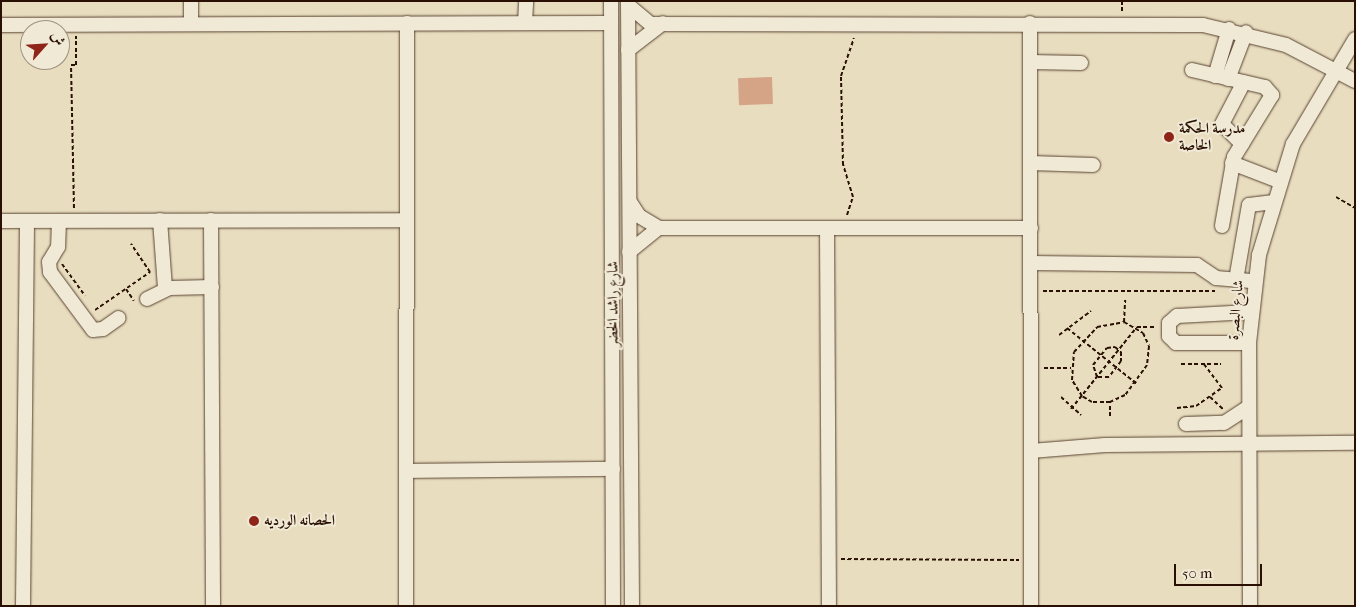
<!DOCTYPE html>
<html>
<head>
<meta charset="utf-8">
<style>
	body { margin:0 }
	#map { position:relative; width:1356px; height:607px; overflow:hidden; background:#e8ddbf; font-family:"IM FELL French Canon",Amiri,serif }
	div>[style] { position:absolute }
	.building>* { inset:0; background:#d5a487; transform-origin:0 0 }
	.path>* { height:2px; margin-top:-1px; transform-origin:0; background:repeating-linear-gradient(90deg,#291002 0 4px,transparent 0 6.5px) }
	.roads { filter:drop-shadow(0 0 1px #594331) drop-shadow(0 0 1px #594331) }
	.minor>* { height:14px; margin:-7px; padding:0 7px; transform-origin:7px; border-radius:7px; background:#f0e9d5 }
	.dots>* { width:14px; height:14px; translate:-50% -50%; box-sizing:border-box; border:2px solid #f0e9d5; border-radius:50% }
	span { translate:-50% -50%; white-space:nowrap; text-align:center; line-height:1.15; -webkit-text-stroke:4px #f0e9d5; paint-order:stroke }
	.poi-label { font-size:15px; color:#291002; font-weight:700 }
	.left { translate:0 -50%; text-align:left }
	.street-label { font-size:15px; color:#291002 }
	.frame { position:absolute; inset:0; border:2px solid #291002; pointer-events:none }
	.north { position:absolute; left:20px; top:20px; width:50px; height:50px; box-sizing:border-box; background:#f0e9d5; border:1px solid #a09281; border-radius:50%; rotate:64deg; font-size:14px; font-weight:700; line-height:20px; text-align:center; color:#291002 }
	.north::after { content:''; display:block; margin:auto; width:18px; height:22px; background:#8f2418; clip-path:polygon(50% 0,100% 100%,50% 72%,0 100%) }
	.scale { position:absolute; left:1174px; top:564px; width:88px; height:22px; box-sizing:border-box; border:2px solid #291002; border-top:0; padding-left:6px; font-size:15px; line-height:18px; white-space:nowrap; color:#291002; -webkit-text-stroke:4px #f0e9d5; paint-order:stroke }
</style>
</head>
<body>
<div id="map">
	<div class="building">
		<i style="left:772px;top:77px;width:27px;height:34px;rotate:88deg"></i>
	</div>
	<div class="path">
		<i style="left:1122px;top:1px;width:10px;rotate:90deg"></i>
		<i style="left:1336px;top:197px;width:22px;rotate:30deg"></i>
		<i style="left:74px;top:208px;width:143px;rotate:-91.2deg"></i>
		<i style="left:71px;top:65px;width:5px"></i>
		<i style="left:76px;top:65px;width:29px;rotate:-90deg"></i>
		<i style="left:847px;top:215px;width:19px;rotate:-72deg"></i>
		<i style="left:853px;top:197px;width:34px;rotate:-107deg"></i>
		<i style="left:843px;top:165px;width:89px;rotate:-91.3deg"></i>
		<i style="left:841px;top:76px;width:40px;rotate:-71.1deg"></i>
		<i style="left:62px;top:264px;width:39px;rotate:54deg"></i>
		<i style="left:126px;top:289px;width:14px;rotate:56deg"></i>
		<i style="left:1043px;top:291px;width:172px"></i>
		<i style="left:95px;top:310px;width:67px;rotate:-34.6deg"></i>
		<i style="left:150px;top:272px;width:34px;rotate:-124deg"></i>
		<i style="left:1124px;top:322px;width:22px;rotate:30deg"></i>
		<i style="left:1143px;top:333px;width:14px;rotate:65deg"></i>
		<i style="left:1149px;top:346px;width:19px;rotate:96deg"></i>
		<i style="left:1147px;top:365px;width:37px;rotate:126deg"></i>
		<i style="left:1125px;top:395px;width:17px;rotate:155deg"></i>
		<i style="left:1110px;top:402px;width:18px;rotate:180deg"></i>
		<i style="left:1092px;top:402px;width:12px;rotate:-149deg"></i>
		<i style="left:1082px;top:396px;width:19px;rotate:-122deg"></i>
		<i style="left:1072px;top:380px;width:28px;rotate:-86deg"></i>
		<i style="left:1074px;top:352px;width:34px;rotate:-47deg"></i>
		<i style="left:1097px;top:327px;width:27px;rotate:-10deg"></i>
		<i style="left:1124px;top:322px;width:22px;rotate:-87deg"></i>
		<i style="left:1067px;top:328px;width:90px;rotate:38.7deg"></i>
		<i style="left:1059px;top:335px;width:40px;rotate:-37deg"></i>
		<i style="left:1115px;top:347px;width:8px;rotate:40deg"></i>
		<i style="left:1121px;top:352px;width:9px;rotate:90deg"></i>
		<i style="left:1121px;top:361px;width:20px;rotate:127deg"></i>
		<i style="left:1109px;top:377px;width:12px;rotate:180deg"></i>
		<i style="left:1097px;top:377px;width:13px;rotate:-108deg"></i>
		<i style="left:1093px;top:365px;width:22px;rotate:-51deg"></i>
		<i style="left:1107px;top:348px;width:8px;rotate:-7deg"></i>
		<i style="left:1181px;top:364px;width:40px"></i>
		<i style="left:1044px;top:368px;width:27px"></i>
		<i style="left:1061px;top:397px;width:27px;rotate:42deg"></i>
		<i style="left:1210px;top:397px;width:18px;rotate:43deg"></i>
		<i style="left:1177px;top:408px;width:19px;rotate:-6deg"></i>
		<i style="left:1196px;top:406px;width:32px;rotate:-35deg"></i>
		<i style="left:1222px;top:388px;width:30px;rotate:-127deg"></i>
		<i style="left:1071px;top:409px;width:105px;rotate:-51.2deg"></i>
		<i style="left:1137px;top:327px;width:19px"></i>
		<i style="left:1110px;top:416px;width:14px;rotate:-90deg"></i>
		<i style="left:841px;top:559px;width:178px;rotate:0.3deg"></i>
	</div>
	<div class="roads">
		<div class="minor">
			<i style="left:191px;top:1px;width:22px;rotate:90deg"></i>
			<i style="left:611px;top:1px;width:605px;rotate:89.81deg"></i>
			<i style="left:628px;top:2px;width:604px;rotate:89.62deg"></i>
			<i style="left:628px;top:5px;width:30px;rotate:40deg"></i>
			<i style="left:651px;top:24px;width:552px;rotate:0.1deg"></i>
			<i style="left:1203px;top:25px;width:85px;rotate:13.5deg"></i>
			<i style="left:1286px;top:45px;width:78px;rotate:27.6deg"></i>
			<i style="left:525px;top:23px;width:22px;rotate:-87deg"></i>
			<i style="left:1030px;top:23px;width:583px;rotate:89.9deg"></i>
			<i style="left:1px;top:25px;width:610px;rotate:-0.19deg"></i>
			<i style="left:628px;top:50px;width:44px;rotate:-37.6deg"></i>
			<i style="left:1030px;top:62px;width:51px;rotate:1.1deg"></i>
			<i style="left:1192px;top:70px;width:75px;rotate:13.1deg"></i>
			<i style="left:1265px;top:87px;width:11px;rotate:49deg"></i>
			<i style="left:1272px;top:95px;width:73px;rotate:121.5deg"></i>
			<i style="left:1234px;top:157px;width:70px;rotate:99.9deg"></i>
			<i style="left:1215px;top:76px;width:49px;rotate:-73.4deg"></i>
			<i style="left:1228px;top:79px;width:50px;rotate:-69deg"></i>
			<i style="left:1242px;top:144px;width:28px;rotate:-135deg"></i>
			<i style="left:1222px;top:124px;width:47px;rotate:-62.4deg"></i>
			<i style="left:1030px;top:163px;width:63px;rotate:1.8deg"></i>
			<i style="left:1232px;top:163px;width:50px;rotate:21deg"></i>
			<i style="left:630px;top:202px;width:17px;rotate:57deg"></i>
			<i style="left:639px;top:216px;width:23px;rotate:31deg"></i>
			<i style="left:659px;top:228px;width:372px"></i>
			<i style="left:160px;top:220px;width:68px;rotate:85.8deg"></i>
			<i style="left:211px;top:220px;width:386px;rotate:89.7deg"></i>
			<i style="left:1px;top:221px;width:406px;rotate:-0.1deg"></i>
			<i style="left:59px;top:221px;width:26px;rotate:92deg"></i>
			<i style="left:58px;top:247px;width:17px;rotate:121deg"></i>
			<i style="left:49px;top:262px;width:10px;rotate:84deg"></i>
			<i style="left:50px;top:272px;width:72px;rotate:53.4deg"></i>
			<i style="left:93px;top:330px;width:10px;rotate:-6deg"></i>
			<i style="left:103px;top:329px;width:19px;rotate:-35deg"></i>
			<i style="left:827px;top:228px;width:378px;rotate:89.7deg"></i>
			<i style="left:629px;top:252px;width:38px;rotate:-39deg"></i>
			<i style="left:1031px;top:263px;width:166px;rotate:0.7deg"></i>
			<i style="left:1197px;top:265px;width:23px;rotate:34deg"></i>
			<i style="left:1216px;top:278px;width:38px;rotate:5deg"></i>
			<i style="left:1236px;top:280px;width:76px;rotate:-80.2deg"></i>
			<i style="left:1249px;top:205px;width:23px;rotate:-7deg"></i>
			<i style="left:147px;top:299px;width:25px;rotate:-26deg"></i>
			<i style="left:170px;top:288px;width:42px;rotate:-1.4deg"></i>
			<i style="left:1249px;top:343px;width:73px;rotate:180deg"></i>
			<i style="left:1176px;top:343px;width:10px;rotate:-135deg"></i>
			<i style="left:1169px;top:336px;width:13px;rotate:-90deg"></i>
			<i style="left:1169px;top:323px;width:11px;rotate:-41deg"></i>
			<i style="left:1177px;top:316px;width:73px;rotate:-3.1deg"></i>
			<i style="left:1186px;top:424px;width:38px;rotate:-2deg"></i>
			<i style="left:1224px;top:423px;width:30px;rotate:-33deg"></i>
			<i style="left:1031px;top:451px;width:74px;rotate:-4.6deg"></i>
			<i style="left:1105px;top:445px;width:250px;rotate:-0.5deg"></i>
			<i style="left:406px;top:471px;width:207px;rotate:-0.6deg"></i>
			<i style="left:23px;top:606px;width:385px;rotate:-89.4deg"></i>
			<i style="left:406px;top:606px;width:583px;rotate:-89.9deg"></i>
			<i style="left:1250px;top:606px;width:263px;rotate:-90.2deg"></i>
			<i style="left:1249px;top:343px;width:89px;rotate:-83.5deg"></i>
			<i style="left:1259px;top:255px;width:116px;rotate:-73deg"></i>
			<i style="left:1293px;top:144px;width:122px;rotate:-59.4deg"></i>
		</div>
	</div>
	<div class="dots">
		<i style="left:1169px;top:137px;background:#8f2418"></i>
		<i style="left:254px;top:521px;background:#8f2418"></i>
	</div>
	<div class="poi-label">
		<span class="left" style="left:1179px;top:137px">مدرسة الحكمة<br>الخاصة</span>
		<span class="left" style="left:264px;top:521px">الحصانه الورديه</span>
	</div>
	<div class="street-label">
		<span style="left:613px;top:304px;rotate:-90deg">شارع راشد الخضر</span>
		<span style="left:1236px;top:310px;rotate:-85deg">شارع البصرة</span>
	</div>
	<div class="frame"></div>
	<div class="north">ش</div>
	<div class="scale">50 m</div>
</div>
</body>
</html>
